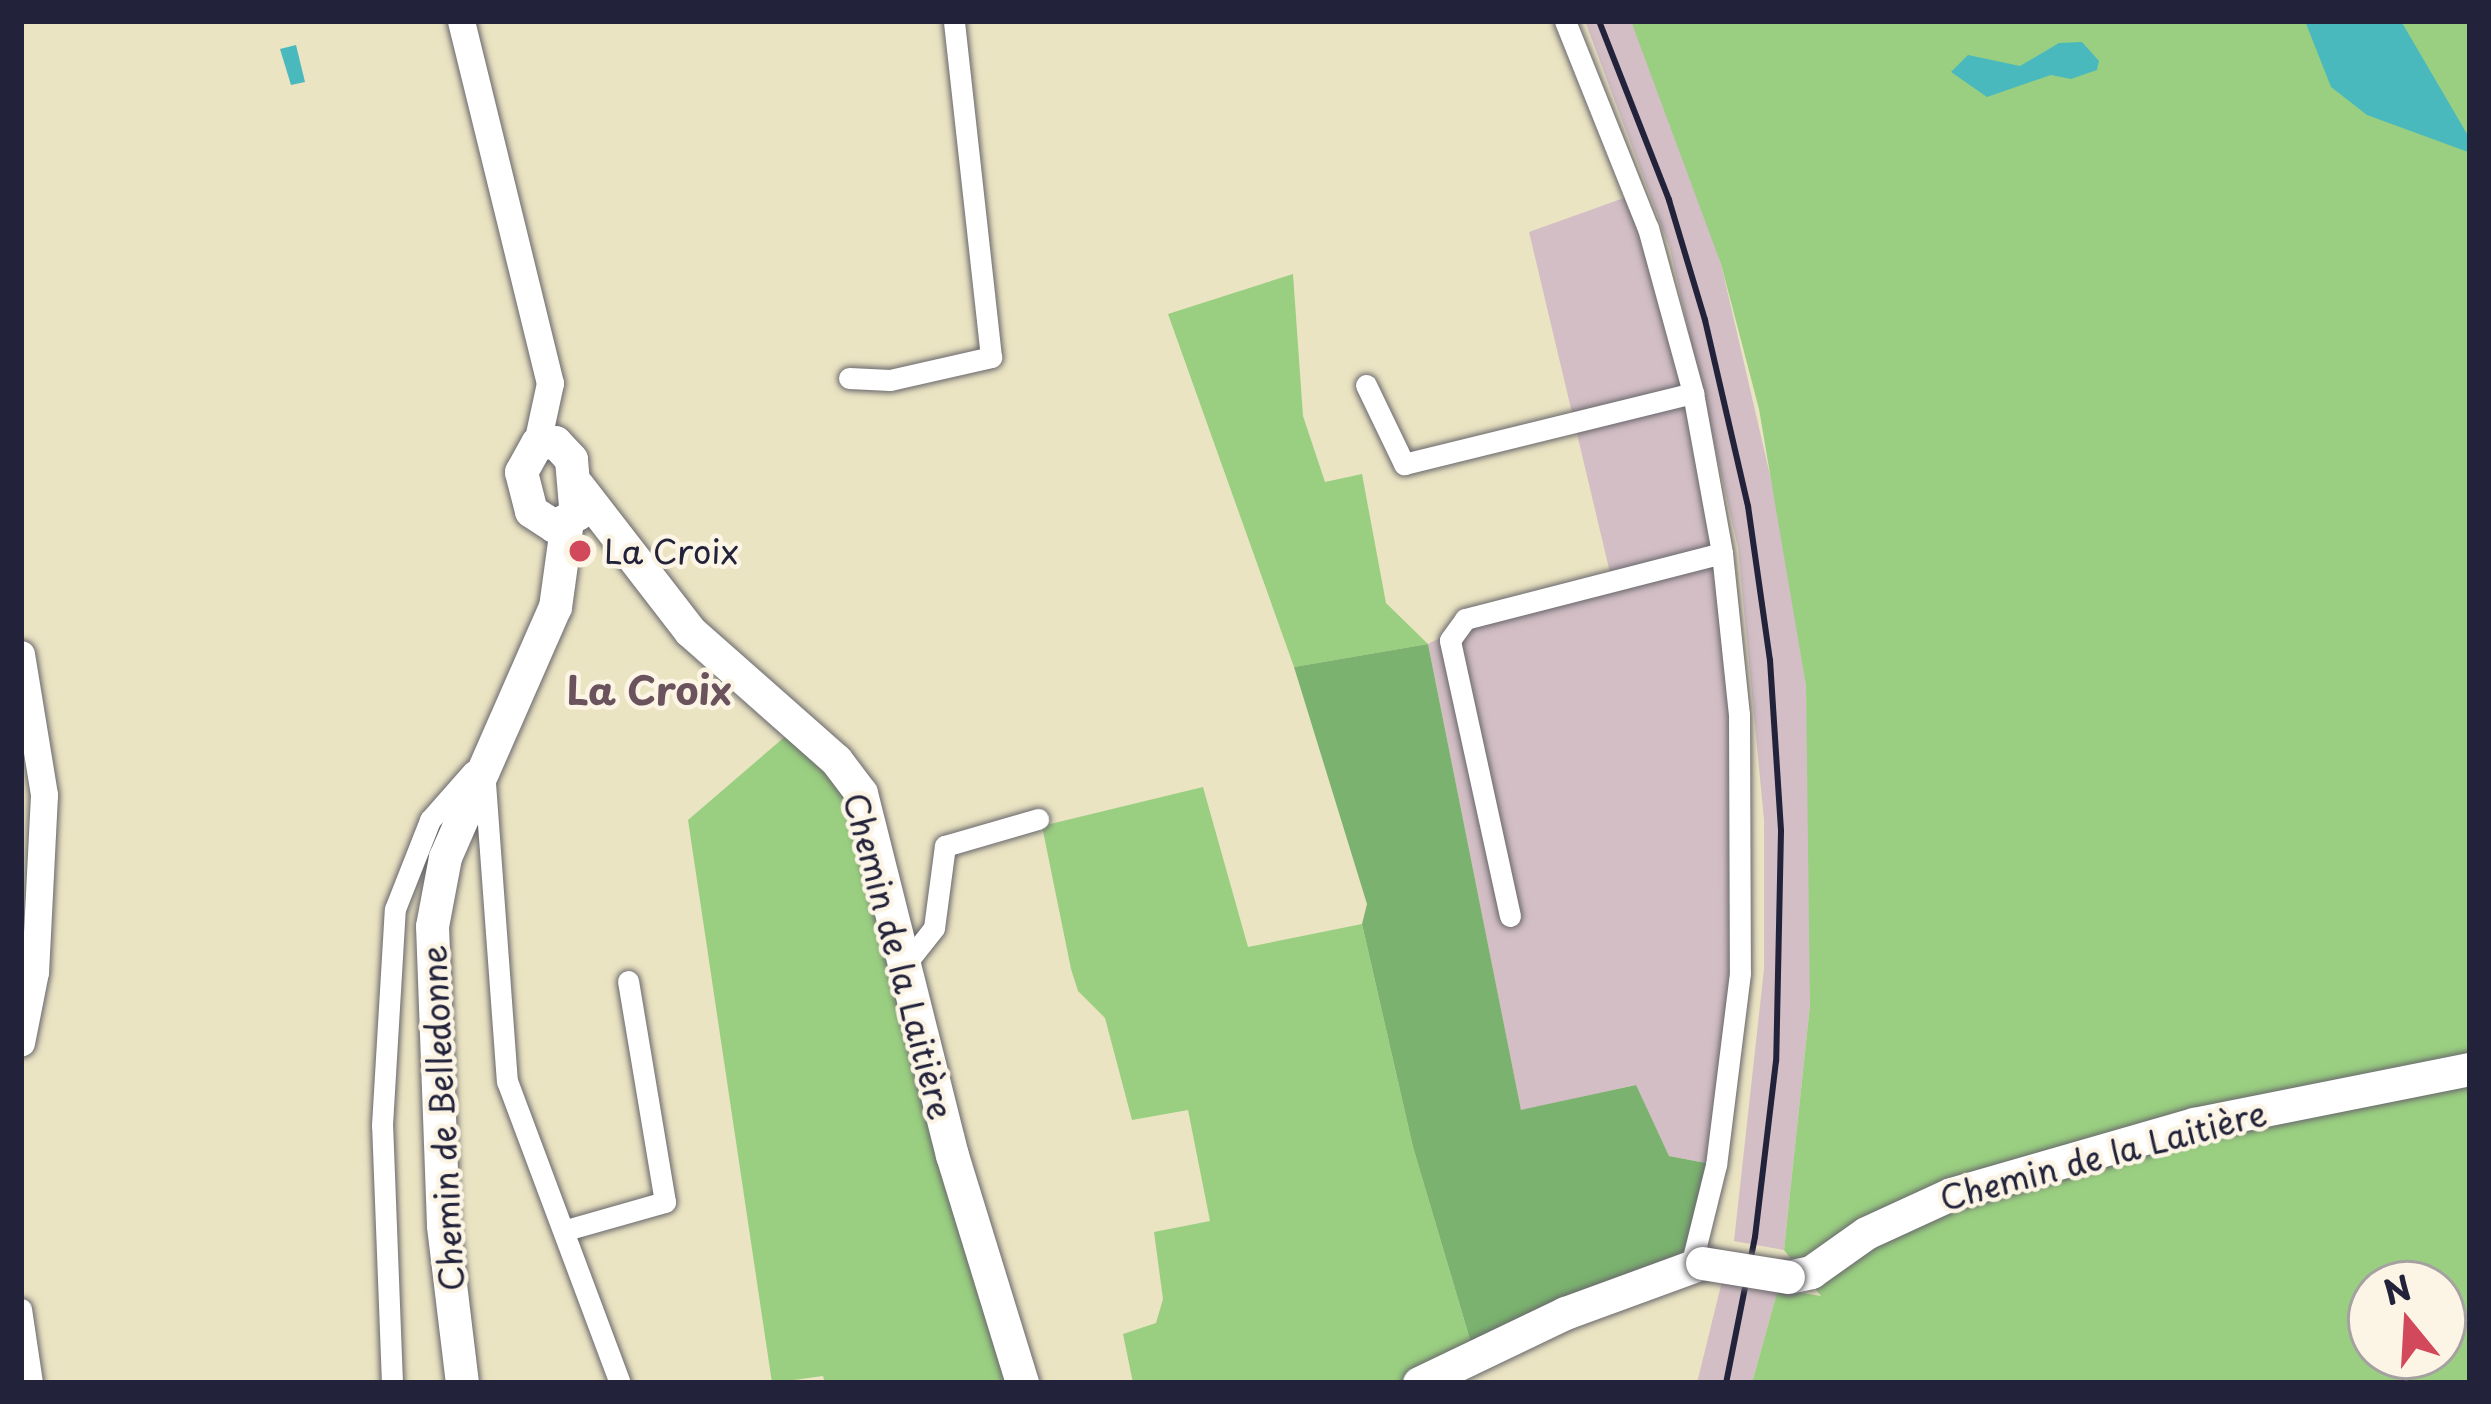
<!DOCTYPE html>
<html>
<head>
<meta charset="utf-8">
<style>
	body { margin:0 }
	#map { position:relative; width:2491px; height:1404px; overflow:hidden; background:#ebe4c3; font-family:"Playpen Sans",sans-serif }
	div>[style] { position:absolute }
	.industrial>* { inset:0; background:#d2bec4 }
	.green>* { inset:0; background:#9acf81 }
	.forest>* { inset:0; background:#7bb26f }
	.water>* { inset:0; background:#49b9be }
	.roads { filter:drop-shadow(0 0 3px #68666b) drop-shadow(0 0 3px #68666b) }
	.minor>* { height:21px; margin:-10.5px; padding:0 10.5px; transform-origin:10.5px; border-radius:10.5px; background:#fff }
	.tertiary>* { height:27px; margin:-13.5px; padding:0 13.5px; transform-origin:13.5px; border-radius:13.5px; background:#fff }
	.secondary>* { height:33px; margin:-16.5px; padding:0 16.5px; transform-origin:16.5px; border-radius:16.5px; background:#fff }
	.rail>* { height:6px; margin:-3px; padding:0 3px; transform-origin:3px; border-radius:3px; background:#22223b }
	.bridges { filter:drop-shadow(0 0 3px #68666b) drop-shadow(0 0 3px #68666b) }
	.secondary-bridge>* { height:33px; margin:-16.5px; padding:0 16.5px; transform-origin:16.5px; border-radius:16.5px; background:#fff }
	.dots>* { width:33px; height:33px; translate:-50% -50%; box-sizing:border-box; border:6px solid #fcf5e5; border-radius:50% }
	span { translate:-50% -50%; white-space:nowrap; text-align:center; line-height:1.15; -webkit-text-stroke:9px #fcf5e5; paint-order:stroke }
	.poi-label { font-size:33px; color:#22223b }
	.left { translate:0 -50%; text-align:left }
	.street-label { font-size:33px; color:#22223b }
	.quarter-label { font-size:39px; color:#6b535e; font-weight:700 }
	.frame { position:absolute; inset:0; border:24px solid #22223b; pointer-events:none }
	.north { position:absolute; left:2347px; top:1260px; width:120px; height:120px; box-sizing:border-box; background:#fcf5e5; border:3px solid #a5a1a1; border-radius:50%; rotate:342deg; font-size:33px; font-weight:700; line-height:48px; text-align:center; color:#22223b }
	.north::after { content:''; display:block; margin:auto; width:42px; height:54px; background:#d1495b; clip-path:polygon(50% 0,100% 100%,50% 72%,0 100%) }
</style>
</head>
<body>
<div id="map">
	<div class="industrial">
		<i style="clip-path:polygon(1585px 21px,1631px 21px,1679px 137px,1721px 264px,1780px 518px,1806px 686px,1813px 887px,1810px 1005px,1784px 1250px,1734px 1241px,1764px 969px,1764px 820px,1738px 548px,1670px 249px)"></i>
		<i style="clip-path:polygon(1635px 194px,1722px 553px,1742px 836px,1716px 1165px,1669px 1156px,1635px 1085px,1521px 1111px,1428px 644px,1488px 613px,1612px 581px,1529px 232px)"></i>
		<i style="clip-path:polygon(1723px 1277px,1778px 1289px,1752px 1383px,1697px 1383px)"></i>
	</div>
	<div class="green">
		<i style="clip-path:polygon(evenodd,1631px 21px,2470px 21px,2470px 1383px,1752px 1383px,1778px 1289px,1821px 1296px,1784px 1250px,1810px 1005px,1806px 686px,1759px 409px,1721px 264px,1631px 21px,2371px 1284px,2443px 1284px,2443px 1356px,2371px 1356px,2371px 1284px)"></i>
		<i style="clip-path:polygon(1293px 274px,1303px 416px,1325px 482px,1362px 474px,1386px 603px,1428px 644px,1294px 667px,1168px 314px)"></i>
		<i style="clip-path:polygon(795px 728px,851px 775px,1018px 1383px,825px 1383px,823px 1376px,772px 1383px,688px 820px)"></i>
		<i style="clip-path:polygon(1203px 787px,1248px 947px,1362px 924px,1413px 1147px,1474px 1353px,1419px 1383px,1133px 1383px,1123px 1334px,1156px 1323px,1163px 1299px,1154px 1232px,1210px 1221px,1188px 1110px,1132px 1120px,1105px 1018px,1078px 991px,1071px 969px,1042px 826px)"></i>
	</div>
	<div class="forest">
		<i style="clip-path:polygon(1428px 644px,1521px 1110px,1636px 1085px,1669px 1156px,1716px 1165px,1691px 1266px,1474px 1353px,1413px 1147px,1362px 924px,1367px 904px,1294px 667px)"></i>
	</div>
	<div class="water">
		<i style="clip-path:polygon(2305px 21px,2401px 21px,2470px 139px,2468px 152px,2367px 115px,2331px 87px)"></i>
		<i style="clip-path:polygon(2082px 42px,2099px 61px,2097px 70px,2071px 79px,2051px 75px,1987px 97px,1951px 72px,1968px 55px,2020px 66px,2059px 43px)"></i>
		<i style="clip-path:polygon(296px 45px,305px 82px,291px 85px,280px 49px)"></i>
	</div>
	<div class="roads">
		<div class="minor">
			<i style="left:1565px;top:21px;width:223px;rotate:68.2deg"></i>
			<i style="left:1648px;top:228px;width:171px;rotate:74.7deg"></i>
			<i style="left:1693px;top:393px;width:163px;rotate:79.7deg"></i>
			<i style="left:1722px;top:553px;width:162px;rotate:84deg"></i>
			<i style="left:1739px;top:714px;width:259px;rotate:89.8deg"></i>
			<i style="left:1740px;top:973px;width:193px;rotate:97.1deg"></i>
			<i style="left:1716px;top:1165px;width:104px;rotate:103.9deg"></i>
			<i style="left:849px;top:378px;width:41px;rotate:2.8deg"></i>
			<i style="left:890px;top:380px;width:104px;rotate:-12.8deg"></i>
			<i style="left:991px;top:357px;width:338px;rotate:-96.3deg"></i>
			<i style="left:1366px;top:385px;width:88px;rotate:64.3deg"></i>
			<i style="left:1404px;top:464px;width:298px;rotate:-13.8deg"></i>
			<i style="left:485px;top:783px;width:299px;rotate:85.8deg"></i>
			<i style="left:507px;top:1081px;width:322px;rotate:69.5deg"></i>
			<i style="left:1510px;top:916px;width:282px;rotate:-102.3deg"></i>
			<i style="left:1450px;top:640px;width:26px;rotate:-54deg"></i>
			<i style="left:1465px;top:619px;width:265px;rotate:-14.4deg"></i>
			<i style="left:904px;top:966px;width:48px;rotate:-51.7deg"></i>
			<i style="left:934px;top:928px;width:83px;rotate:-82.4deg"></i>
			<i style="left:945px;top:846px;width:97px;rotate:-16.2deg"></i>
			<i style="left:566px;top:1230px;width:103px;rotate:-15.8deg"></i>
			<i style="left:665px;top:1202px;width:224px;rotate:-99.5deg"></i>
			<i style="left:21px;top:1309px;width:75px;rotate:81.5deg"></i>
			<i style="left:392px;top:1383px;width:258px;rotate:-92.2deg"></i>
			<i style="left:382px;top:1125px;width:216px;rotate:-86.6deg"></i>
			<i style="left:395px;top:909px;width:96px;rotate:-68.5deg"></i>
			<i style="left:430px;top:820px;width:65px;rotate:-48.7deg"></i>
		</div>
		<div class="tertiary">
			<i style="left:461px;top:21px;width:373px;rotate:76.2deg"></i>
			<i style="left:550px;top:383px;width:61px;rotate:102.2deg"></i>
			<i style="left:21px;top:654px;width:143px;rotate:80.7deg"></i>
			<i style="left:44px;top:795px;width:177px;rotate:92.9deg"></i>
			<i style="left:35px;top:972px;width:72px;rotate:101.2deg"></i>
		</div>
		<div class="secondary">
			<i style="left:578px;top:486px;width:183px;rotate:52.3deg"></i>
			<i style="left:690px;top:631px;width:195px;rotate:41.5deg"></i>
			<i style="left:836px;top:760px;width:41px;rotate:52.9deg"></i>
			<i style="left:861px;top:793px;width:373px;rotate:75.9deg"></i>
			<i style="left:952px;top:1155px;width:239px;rotate:72.9deg"></i>
			<i style="left:575px;top:506px;width:47px;rotate:-94.9deg"></i>
			<i style="left:571px;top:459px;width:23px;rotate:-133deg"></i>
			<i style="left:555px;top:442px;width:18px;rotate:177deg"></i>
			<i style="left:537px;top:443px;width:33px;rotate:119deg"></i>
			<i style="left:521px;top:472px;width:40px;rotate:75.6deg"></i>
			<i style="left:531px;top:511px;width:27px;rotate:33deg"></i>
			<i style="left:554px;top:526px;width:27px;rotate:-28deg"></i>
			<i style="left:1788px;top:1277px;width:24px;rotate:-12deg"></i>
			<i style="left:1811px;top:1272px;width:67px;rotate:-35.3deg"></i>
			<i style="left:1866px;top:1233px;width:94px;rotate:-24.6deg"></i>
			<i style="left:1951px;top:1194px;width:253px;rotate:-16.1deg"></i>
			<i style="left:2194px;top:1124px;width:281px;rotate:-11.3deg"></i>
			<i style="left:462px;top:1383px;width:159px;rotate:-96.9deg"></i>
			<i style="left:443px;top:1225px;width:299px;rotate:-92.1deg"></i>
			<i style="left:432px;top:926px;width:70px;rotate:-79.3deg"></i>
			<i style="left:445px;top:857px;width:273px;rotate:-66.3deg"></i>
			<i style="left:555px;top:607px;width:88px;rotate:-82.1deg"></i>
			<i style="left:1419px;top:1383px;width:162px;rotate:-25.6deg"></i>
			<i style="left:1565px;top:1313px;width:146px;rotate:-20.1deg"></i>
		</div>
	</div>
	<div class="rail">
		<i style="left:1599px;top:21px;width:192px;rotate:68.6deg"></i>
		<i style="left:1669px;top:200px;width:125px;rotate:73.3deg"></i>
		<i style="left:1705px;top:320px;width:191px;rotate:77deg"></i>
		<i style="left:1748px;top:506px;width:156px;rotate:81.9deg"></i>
		<i style="left:1770px;top:660px;width:171px;rotate:86.3deg"></i>
		<i style="left:1781px;top:831px;width:230px;rotate:91.2deg"></i>
		<i style="left:1776px;top:1061px;width:177px;rotate:96.8deg"></i>
		<i style="left:1755px;top:1237px;width:149px;rotate:101.2deg"></i>
	</div>
	<div class="bridges">
		<div class="secondary-bridge">
			<i style="left:1702px;top:1263px;width:87px;rotate:9.2deg"></i>
		</div>
	</div>
	<div class="dots">
		<i style="left:580px;top:551px;background:#d1495b"></i>
	</div>
	<div class="poi-label">
		<span class="left" style="left:604px;top:551px">La Croix</span>
	</div>
	<div class="street-label">
		<span style="left:899px;top:956px;rotate:75deg">Chemin de la Laitière</span>
		<span style="left:442px;top:1118px;rotate:-93deg">Chemin de Belledonne</span>
		<span style="left:2103px;top:1155px;rotate:-15deg">Chemin de la Laitière</span>
	</div>
	<div class="quarter-label">
		<span style="left:649px;top:689px">La Croix</span>
	</div>
	<div class="frame"></div>
	<div class="north">N</div>
</div>
</body>
</html>
